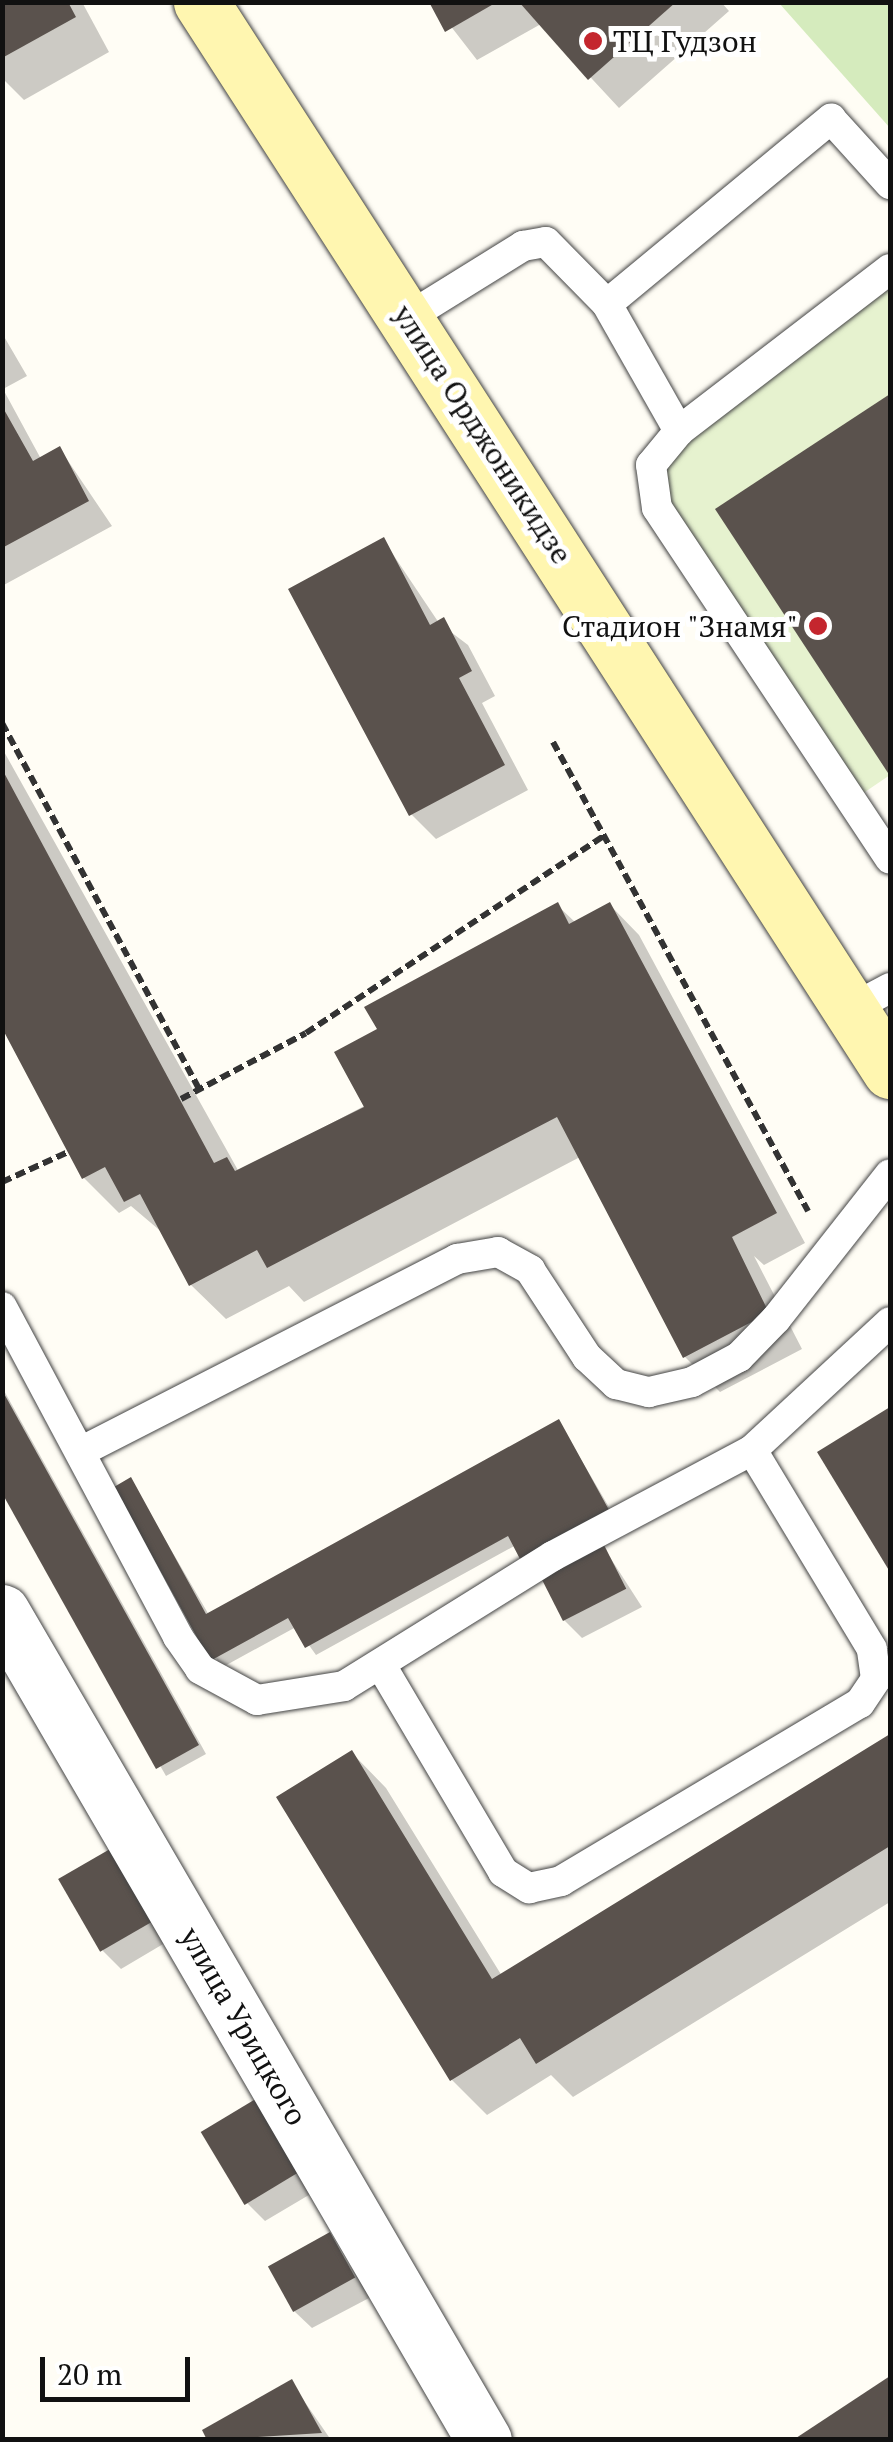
<!DOCTYPE html>
<html>
<head>
<meta charset="utf-8">
<style>
	body { margin:0 }
	#map { position:relative; width:893px; height:2442px; overflow:hidden; background:#fffdf5; font-family:"PT Serif",serif }
	div>[style] { position:absolute }
	.green>* { inset:0; background:#d5ebbd }
	.pitch>* { inset:0; background:#e6f2cf }
	.shadow>* { inset:0; background:#0003 }
	.building>* { inset:0; background:#5a524d; transform-origin:0 0 }
	.path>* { height:6px; margin-top:-3px; transform-origin:0; background:repeating-linear-gradient(90deg,#333 0 10px,transparent 0 15px) }
	.roads { filter:drop-shadow(0 0 2px #444) drop-shadow(0 0 2px #444) }
	.service>* { height:30px; margin:-15px; padding:0 15px; transform-origin:15px; border-radius:15px; background:#fff }
	.minor>* { height:55px; margin:-27.5px; padding:0 27.5px; transform-origin:27.5px; border-radius:27.5px; background:#fff }
	.secondary>* { height:55px; margin:-27.5px; padding:0 27.5px; transform-origin:27.5px; border-radius:27.5px; background:#fff6b0 }
	.dots>* { width:28px; height:28px; translate:-50% -50%; box-sizing:border-box; border:5px solid #fff; border-radius:50% }
	span { translate:-50% -50%; white-space:nowrap; text-align:center; line-height:1.15; -webkit-text-stroke:10px #fff; paint-order:stroke }
	.poi-label { font-size:30px; color:#111 }
	.left { translate:0 -50%; text-align:left }
	.right { translate:-100% -50%; text-align:right }
	.street-label { font-size:30px; color:#111 }
	.frame { position:absolute; inset:0; border:5px solid #111; pointer-events:none }
	.scale { position:absolute; left:40px; top:2357px; width:150px; height:45px; box-sizing:border-box; border:5px solid #111; border-top:0; padding-left:12px; font-size:30px; line-height:35px; white-space:nowrap; color:#111; -webkit-text-stroke:8px #fff; paint-order:stroke }
</style>
</head>
<body>
<div id="map">
	<div class="green">
		<i style="clip-path:polygon(779px 3px,890px 3px,890px 128px)"></i>
	</div>
	<div class="pitch">
		<i style="clip-path:polygon(890px 288px,890px 775px,859px 796px,645px 476px)"></i>
	</div>
	<div class="shadow">
		<i style="clip-path:polygon(2px 2px,82px 2px,109px 52px,24px 100px,2px 78px)"></i>
		<i style="clip-path:polygon(432px 2px,721px 2px,729px 11px,619px 108px,541px 24px,477px 60px)"></i>
		<i style="clip-path:polygon(2px 333px,27px 376px,3px 389px,41px 459px,60px 449px,112px 526px,2px 586px)"></i>
		<i style="clip-path:polygon(890px 397px,890px 772px,719px 510px)"></i>
		<i style="clip-path:polygon(384px 541px,439px 623px,468px 645px,495px 696px,482px 703px,528px 790px,436px 839px,411px 814px)"></i>
		<i style="clip-path:polygon(2px 748px,239px 1172px,366px 1105px,380px 1030px,557px 905px,576px 923px,610px 905px,639px 935px,805px 1243px,764px 1265px,754px 1256px,802px 1349px,720px 1392px,685px 1357px,580px 1157px,304px 1302px,289px 1286px,226px 1319px,191px 1285px,164px 1234px,131px 1206px,119px 1213px,84px 1178px,2px 1027px)"></i>
		<i style="clip-path:polygon(2px 1387px,206px 1754px,166px 1776px,2px 1488px)"></i>
		<i style="clip-path:polygon(890px 1410px,890px 1567px,821px 1453px)"></i>
		<i style="clip-path:polygon(559px 1422px,616px 1519px,516px 1545px,316px 1655px,296px 1627px,221px 1668px,131px 1481px,209px 1615px)"></i>
		<i style="clip-path:polygon(604px 1548px,642px 1607px,582px 1638px,564px 1620px)"></i>
		<i style="clip-path:polygon(890px 1737px,890px 1902px,573px 2097px,551px 2075px,487px 2115px,452px 2080px,279px 1798px,352px 1753px,386px 1788px,502px 1976px)"></i>
		<i style="clip-path:polygon(116px 1848px,175px 1937px,121px 1969px,103px 1951px)"></i>
		<i style="clip-path:polygon(259px 2100px,319px 2189px,265px 2221px,247px 2203px)"></i>
		<i style="clip-path:polygon(329px 2235px,371px 2297px,312px 2328px,294px 2311px)"></i>
		<i style="clip-path:polygon(291px 2382px,331px 2440px,210px 2440px)"></i>
	</div>
	<div class="building">
		<i style="clip-path:polygon(2px 2px,68px 2px,76px 17px,2px 58px)"></i>
		<i style="clip-path:polygon(429px 2px,497px 2px,445px 32px)"></i>
		<i style="clip-path:polygon(519px 2px,676px 2px,588px 80px)"></i>
		<i style="clip-path:polygon(890px 394px,890px 776px,715px 509px)"></i>
		<i style="clip-path:polygon(2px 406px,33px 461px,60px 446px,89px 501px,2px 548px)"></i>
		<i style="clip-path:polygon(384px 537px,430px 625px,444px 617px,472px 671px,459px 678px,505px 765px,409px 816px,288px 589px)"></i>
		<i style="clip-path:polygon(2px 769px,214px 1163px,227px 1157px,235px 1171px,364px 1107px,334px 1052px,377px 1029px,364px 1007px,558px 902px,569px 924px,610px 902px,777px 1213px,732px 1237px,769px 1313px,683px 1358px,557px 1117px,267px 1268px,257px 1250px,189px 1286px,140px 1194px,124px 1202px,105px 1167px,82px 1179px,2px 1028px)"></i>
		<i style="clip-path:polygon(2px 1390px,199px 1745px,156px 1769px,2px 1493px)"></i>
		<i style="clip-path:polygon(890px 1407px,890px 1572px,817px 1452px)"></i>
		<i style="clip-path:polygon(559px 1419px,609px 1510px,520px 1559px,508px 1536px,305px 1648px,288px 1618px,210px 1661px,114px 1487px,131px 1477px,206px 1614px)"></i>
		<i style="left:604px;top:1545px;width:49px;height:71px;rotate:63deg"></i>
		<i style="clip-path:polygon(890px 1734px,890px 1846px,536px 2064px,520px 2038px,450px 2081px,276px 1797px,352px 1750px,492px 1979px)"></i>
		<i style="left:117px;top:1845px;width:84px;height:68px;rotate:60deg"></i>
		<i style="left:259px;top:2097px;width:85px;height:68px;rotate:59deg"></i>
		<i style="left:330px;top:2232px;width:52px;height:71px;rotate:61deg"></i>
		<i style="clip-path:polygon(890px 2376px,890px 2440px,793px 2440px)"></i>
		<i style="clip-path:polygon(292px 2379px,322px 2433px,207px 2440px,202px 2430px)"></i>
	</div>
	<div class="path">
		<i style="left:2px;top:723px;width:418px;rotate:61.7deg"></i>
		<i style="left:553px;top:742px;width:534px;rotate:61.47deg"></i>
		<i style="left:181px;top:1099px;width:141px;rotate:-27.8deg"></i>
		<i style="left:306px;top:1033px;width:357px;rotate:-33.5deg"></i>
		<i style="left:2px;top:1182px;width:72px;rotate:-24.4deg"></i>
	</div>
	<div class="roads">
		<div class="service">
			<i style="left:890px;top:269px;width:266px;rotate:142.5deg"></i>
			<i style="left:679px;top:431px;width:44px;rotate:129.5deg"></i>
			<i style="left:651px;top:465px;width:43px;rotate:82.1deg"></i>
			<i style="left:657px;top:508px;width:421px;rotate:56.4deg"></i>
			<i style="left:407px;top:318px;width:137px;rotate:-31.8deg"></i>
			<i style="left:523px;top:246px;width:23px;rotate:-10deg"></i>
			<i style="left:546px;top:242px;width:87px;rotate:45.5deg"></i>
			<i style="left:679px;top:431px;width:146px;rotate:-119.6deg"></i>
			<i style="left:607px;top:304px;width:291px;rotate:-39.6deg"></i>
			<i style="left:831px;top:119px;width:88px;rotate:47.8deg"></i>
			<i style="left:851px;top:1009px;width:44px;rotate:-28.3deg"></i>
			<i style="left:2px;top:1307px;width:374px;rotate:61.9deg"></i>
			<i style="left:178px;top:1637px;width:39px;rotate:55deg"></i>
			<i style="left:200px;top:1669px;width:65px;rotate:28.5deg"></i>
			<i style="left:257px;top:1700px;width:88px;rotate:-9.1deg"></i>
			<i style="left:344px;top:1686px;width:246px;rotate:-31.9deg"></i>
			<i style="left:553px;top:1556px;width:225px;rotate:-28deg"></i>
			<i style="left:752px;top:1450px;width:188px;rotate:-42.8deg"></i>
			<i style="left:80px;top:1452px;width:424px;rotate:-27.1deg"></i>
			<i style="left:457px;top:1259px;width:42px;rotate:-9.7deg"></i>
			<i style="left:498px;top:1252px;width:37px;rotate:29deg"></i>
			<i style="left:530px;top:1270px;width:104px;rotate:56.8deg"></i>
			<i style="left:587px;top:1357px;width:40px;rotate:43deg"></i>
			<i style="left:616px;top:1384px;width:34px;rotate:14deg"></i>
			<i style="left:649px;top:1392px;width:44px;rotate:-13.1deg"></i>
			<i style="left:692px;top:1382px;width:53px;rotate:-28deg"></i>
			<i style="left:739px;top:1357px;width:53px;rotate:-45.8deg"></i>
			<i style="left:776px;top:1319px;width:184px;rotate:-51.8deg"></i>
			<i style="left:382px;top:1667px;width:238px;rotate:59.4deg"></i>
			<i style="left:503px;top:1872px;width:31px;rotate:32deg"></i>
			<i style="left:529px;top:1888px;width:33px;rotate:-12deg"></i>
			<i style="left:561px;top:1881px;width:348px;rotate:-30.8deg"></i>
			<i style="left:860px;top:1703px;width:29px;rotate:-56deg"></i>
			<i style="left:876px;top:1679px;width:30px;rotate:-98deg"></i>
			<i style="left:872px;top:1649px;width:232px;rotate:-121.1deg"></i>
		</div>
		<div class="minor">
			<i style="left:2px;top:1612px;width:958px;rotate:59.8deg"></i>
		</div>
		<div class="secondary">
			<i style="left:201px;top:2px;width:1272px;rotate:57.2deg"></i>
		</div>
	</div>
	<div class="dots">
		<i style="left:593px;top:41px;background:#c4262e"></i>
		<i style="left:818px;top:626px;background:#c4262e"></i>
	</div>
	<div class="poi-label">
		<span class="left" style="left:613px;top:41px">ТЦ Гудзон</span>
		<span class="right" style="left:798px;top:626px">Стадион "Знамя"</span>
	</div>
	<div class="street-label">
		<span style="left:483px;top:434px;rotate:57deg">улица Орджоникидзе</span>
		<span style="left:244px;top:2026px;rotate:60deg">улица Урицкого</span>
	</div>
	<div class="frame"></div>
	<div class="scale">20 m</div>
</div>
</body>
</html>
